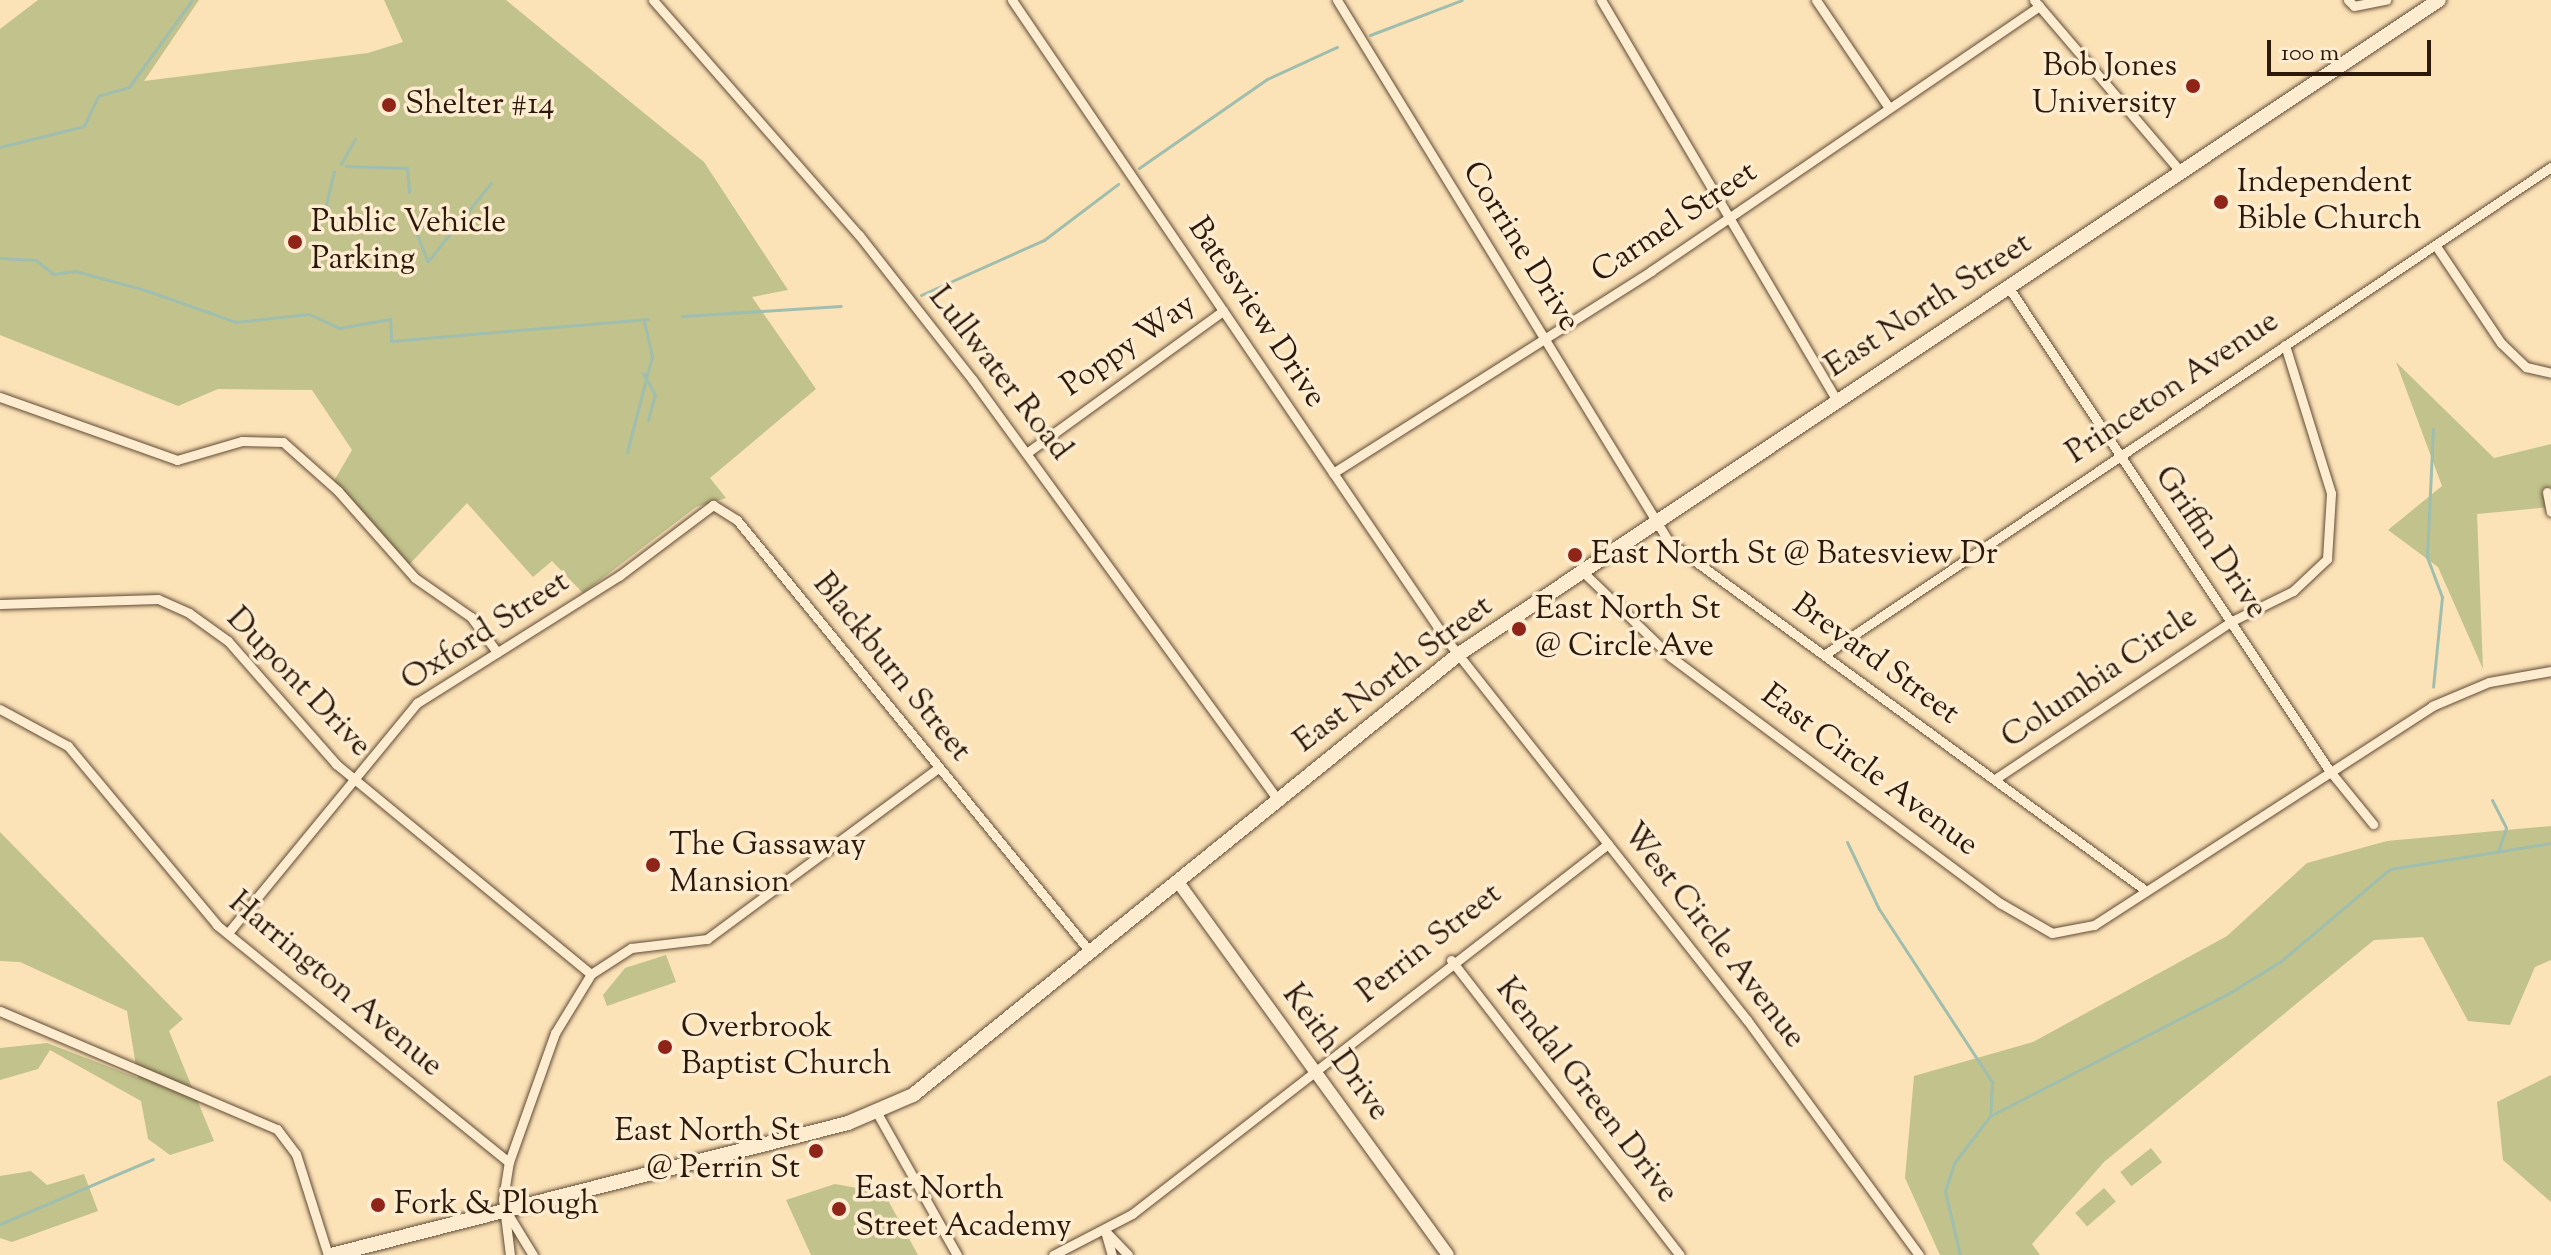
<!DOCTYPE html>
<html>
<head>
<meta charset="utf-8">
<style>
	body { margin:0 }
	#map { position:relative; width:2551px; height:1255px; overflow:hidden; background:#fce2b7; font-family:"Sorts Mill Goudy",serif }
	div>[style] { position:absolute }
	.green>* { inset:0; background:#c2c28c; transform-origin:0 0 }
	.stream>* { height:3px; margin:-1.5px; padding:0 1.5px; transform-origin:1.5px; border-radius:1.5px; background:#9fbeae }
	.roads { filter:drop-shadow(0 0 2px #604b36) drop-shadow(0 0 2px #604b36) }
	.minor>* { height:9px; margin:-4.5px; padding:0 4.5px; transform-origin:4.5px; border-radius:4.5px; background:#fdecd0 }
	.tertiary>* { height:12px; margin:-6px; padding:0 6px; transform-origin:6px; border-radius:6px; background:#fdecd0 }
	.secondary>* { height:14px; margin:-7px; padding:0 7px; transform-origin:7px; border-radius:7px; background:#fdecd0 }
	.dots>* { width:22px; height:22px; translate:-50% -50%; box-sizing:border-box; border:4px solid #fdecd0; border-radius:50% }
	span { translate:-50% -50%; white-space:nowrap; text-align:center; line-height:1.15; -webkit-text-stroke:7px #fdecd0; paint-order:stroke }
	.poi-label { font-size:32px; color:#2c190b }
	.right { translate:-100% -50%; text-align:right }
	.left { translate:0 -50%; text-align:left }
	.street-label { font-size:32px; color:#2c190b }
	.scale { position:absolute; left:2267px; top:40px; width:164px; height:36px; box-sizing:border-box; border:4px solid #2c190b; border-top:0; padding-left:10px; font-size:24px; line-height:28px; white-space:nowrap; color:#2c190b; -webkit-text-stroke:6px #fdecd0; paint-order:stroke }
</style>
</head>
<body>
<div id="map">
	<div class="green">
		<i style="clip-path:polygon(38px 0,199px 0,144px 81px,368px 53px,403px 42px,384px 0,506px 0,704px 162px,788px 290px,752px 297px,816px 389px,710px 478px,726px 498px,696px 507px,583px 593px,552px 561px,533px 577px,467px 503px,407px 567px,334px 481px,352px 450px,312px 390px,218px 389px,178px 406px,0 335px,0 29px)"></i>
		<i style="clip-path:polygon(2396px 362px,2494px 458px,2551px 444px,2551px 507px,2477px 514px,2483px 669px,2438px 567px,2388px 530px,2442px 486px)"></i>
		<i style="clip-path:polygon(2551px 826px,2551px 960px,2535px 967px,2510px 1025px,2468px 1021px,2423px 937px,2374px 940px,2104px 1162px,2032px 1244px,2040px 1255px,1940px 1255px,1905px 1178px,1914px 1076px,2033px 1042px,2227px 936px,2307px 863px,2387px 841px)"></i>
		<i style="clip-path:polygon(0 832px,183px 1019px,169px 1031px,214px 1141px,170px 1155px,148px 1139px,141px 1101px,50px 1050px,38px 1069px,0 1080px,0 1048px,47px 1043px,138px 1078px,127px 1011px,20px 962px,0 961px)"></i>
		<i style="clip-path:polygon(666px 955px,676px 982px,607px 1006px,603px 995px,625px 968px)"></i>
		<i style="clip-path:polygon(2551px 1075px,2551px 1202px,2503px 1160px,2497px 1102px)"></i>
		<i style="left:2151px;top:1148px;width:18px;height:39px;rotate:52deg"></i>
		<i style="clip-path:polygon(31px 1171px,47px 1185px,84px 1174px,98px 1211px,12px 1242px,0 1238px,0 1176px)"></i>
		<i style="clip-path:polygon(835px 1184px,884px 1193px,918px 1255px,811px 1255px,786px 1200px)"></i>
		<i style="left:2104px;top:1188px;width:18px;height:38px;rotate:49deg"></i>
	</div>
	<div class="stream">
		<i style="left:1370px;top:35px;width:98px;rotate:-20.8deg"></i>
		<i style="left:0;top:147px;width:87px;rotate:-14deg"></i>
		<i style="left:84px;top:126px;width:33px;rotate:-65deg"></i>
		<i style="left:98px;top:96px;width:32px;rotate:-16deg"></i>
		<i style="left:129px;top:87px;width:107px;rotate:-54.1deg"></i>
		<i style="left:341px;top:164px;width:29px;rotate:-61deg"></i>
		<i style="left:346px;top:166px;width:61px;rotate:1.9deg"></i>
		<i style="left:407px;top:168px;width:24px;rotate:85deg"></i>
		<i style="left:1139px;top:168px;width:156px;rotate:-34.8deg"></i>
		<i style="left:1267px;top:79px;width:77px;rotate:-24.6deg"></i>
		<i style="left:408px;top:212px;width:52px;rotate:68.4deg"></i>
		<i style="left:322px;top:222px;width:52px;rotate:-76.8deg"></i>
		<i style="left:0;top:258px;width:36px;rotate:3deg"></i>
		<i style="left:36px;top:260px;width:22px;rotate:39deg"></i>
		<i style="left:53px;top:274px;width:22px;rotate:-8deg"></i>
		<i style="left:75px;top:271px;width:73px;rotate:15.2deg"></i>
		<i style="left:145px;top:290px;width:96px;rotate:19.4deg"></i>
		<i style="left:236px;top:322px;width:73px;rotate:-6.3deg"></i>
		<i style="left:309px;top:314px;width:33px;rotate:25deg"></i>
		<i style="left:339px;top:328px;width:52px;rotate:-10deg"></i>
		<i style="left:390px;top:319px;width:22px;rotate:87deg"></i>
		<i style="left:391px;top:341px;width:258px;rotate:-4.9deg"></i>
		<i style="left:428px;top:261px;width:100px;rotate:-51.1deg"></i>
		<i style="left:921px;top:295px;width:135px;rotate:-24.1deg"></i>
		<i style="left:1044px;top:240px;width:93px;rotate:-37.1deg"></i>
		<i style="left:682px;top:316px;width:159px;rotate:-3.6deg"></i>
		<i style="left:643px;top:373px;width:25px;rotate:61deg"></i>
		<i style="left:655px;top:395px;width:26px;rotate:106deg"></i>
		<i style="left:2433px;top:429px;width:128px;rotate:92.7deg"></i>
		<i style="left:2427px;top:557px;width:43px;rotate:69.4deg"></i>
		<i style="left:2442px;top:597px;width:90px;rotate:95.7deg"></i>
		<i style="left:627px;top:452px;width:99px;rotate:-75.4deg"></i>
		<i style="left:652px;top:356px;width:37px;rotate:-103deg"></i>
		<i style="left:2492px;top:800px;width:31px;rotate:63deg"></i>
		<i style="left:2506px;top:828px;width:24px;rotate:109deg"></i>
		<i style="left:1847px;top:842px;width:74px;rotate:64.5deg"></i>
		<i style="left:1879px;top:909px;width:207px;rotate:56.8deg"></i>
		<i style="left:1992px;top:1082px;width:34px;rotate:93deg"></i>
		<i style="left:0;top:1224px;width:166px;rotate:-23deg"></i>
		<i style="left:1960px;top:1255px;width:66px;rotate:-103.2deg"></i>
		<i style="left:1945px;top:1191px;width:29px;rotate:-72deg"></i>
		<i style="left:1954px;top:1163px;width:59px;rotate:-52.5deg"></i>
		<i style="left:1990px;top:1116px;width:271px;rotate:-27.2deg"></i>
		<i style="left:2231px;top:992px;width:59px;rotate:-31.8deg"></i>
		<i style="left:2281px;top:961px;width:143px;rotate:-40.2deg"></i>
		<i style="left:2390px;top:869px;width:163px;rotate:-9.2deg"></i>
	</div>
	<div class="roads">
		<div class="minor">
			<i style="left:653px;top:0;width:313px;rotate:48.8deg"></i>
			<i style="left:859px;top:235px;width:183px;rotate:51.9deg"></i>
			<i style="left:972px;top:379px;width:520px;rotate:53.99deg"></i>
			<i style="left:1012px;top:0;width:772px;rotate:55.82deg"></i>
			<i style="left:1446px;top:639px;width:486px;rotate:51.7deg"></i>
			<i style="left:1747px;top:1020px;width:291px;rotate:53.8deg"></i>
			<i style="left:1337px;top:0;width:636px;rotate:58.51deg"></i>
			<i style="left:1669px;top:542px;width:590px;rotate:36.17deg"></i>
			<i style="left:1601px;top:0;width:464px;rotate:59.5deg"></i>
			<i style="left:1816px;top:0;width:130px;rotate:55.9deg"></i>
			<i style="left:2034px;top:0;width:225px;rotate:49.5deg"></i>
			<i style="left:2348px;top:0;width:8px;rotate:45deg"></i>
			<i style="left:2354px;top:6px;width:33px;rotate:-11deg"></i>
			<i style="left:2436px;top:246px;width:117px;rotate:56.2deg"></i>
			<i style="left:2501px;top:343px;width:35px;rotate:44deg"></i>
			<i style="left:2526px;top:367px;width:26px;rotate:13deg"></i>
			<i style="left:2009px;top:288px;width:579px;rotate:56.42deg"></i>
			<i style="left:2329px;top:770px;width:70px;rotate:50.8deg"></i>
			<i style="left:0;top:397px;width:188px;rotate:19.6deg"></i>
			<i style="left:177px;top:460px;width:68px;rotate:-16.3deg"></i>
			<i style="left:242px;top:441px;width:41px;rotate:1.4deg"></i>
			<i style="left:283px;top:442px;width:74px;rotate:41.7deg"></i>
			<i style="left:338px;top:491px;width:116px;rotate:48.5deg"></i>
			<i style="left:415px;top:578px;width:68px;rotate:34.9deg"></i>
			<i style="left:471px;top:617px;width:44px;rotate:53.4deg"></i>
			<i style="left:1028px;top:452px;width:241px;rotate:-35.9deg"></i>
			<i style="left:1333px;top:473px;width:377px;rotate:-32.4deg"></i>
			<i style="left:1651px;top:271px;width:470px;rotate:-34.3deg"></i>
			<i style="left:2547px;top:492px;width:20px;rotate:79deg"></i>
			<i style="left:1583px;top:572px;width:122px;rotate:44deg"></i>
			<i style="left:1671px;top:657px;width:411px;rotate:36.8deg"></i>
			<i style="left:2000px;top:903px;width:60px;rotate:30deg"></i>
			<i style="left:2052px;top:933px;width:43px;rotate:-10.8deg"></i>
			<i style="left:2094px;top:925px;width:403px;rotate:-32.9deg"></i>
			<i style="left:2432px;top:706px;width:62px;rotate:-22.8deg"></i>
			<i style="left:2489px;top:682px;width:63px;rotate:-10.1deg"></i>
			<i style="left:0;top:604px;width:158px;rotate:-1.8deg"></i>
			<i style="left:158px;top:599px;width:34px;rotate:24deg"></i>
			<i style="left:189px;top:613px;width:48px;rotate:35.7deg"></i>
			<i style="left:228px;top:641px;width:164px;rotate:48.7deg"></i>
			<i style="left:336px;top:764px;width:330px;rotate:39.5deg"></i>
			<i style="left:1824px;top:655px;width:876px;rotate:-33.87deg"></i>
			<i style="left:0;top:709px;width:77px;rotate:28.6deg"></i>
			<i style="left:68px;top:746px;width:233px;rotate:50.2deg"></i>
			<i style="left:217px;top:925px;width:376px;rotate:39.1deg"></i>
			<i style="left:1995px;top:779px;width:285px;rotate:-33.7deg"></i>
			<i style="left:2232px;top:621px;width:68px;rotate:-26.2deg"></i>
			<i style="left:2293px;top:591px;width:47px;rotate:-43.3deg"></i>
			<i style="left:2327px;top:559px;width:66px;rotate:-86.5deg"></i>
			<i style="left:2331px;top:493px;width:155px;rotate:-107.3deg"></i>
			<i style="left:228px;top:933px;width:298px;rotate:-50.6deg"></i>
			<i style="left:417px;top:703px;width:239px;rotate:-32.2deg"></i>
			<i style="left:619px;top:576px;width:118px;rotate:-37.1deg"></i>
			<i style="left:713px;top:505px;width:28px;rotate:32deg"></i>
			<i style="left:737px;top:520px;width:559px;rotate:50.73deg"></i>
			<i style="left:1451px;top:960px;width:373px;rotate:52.2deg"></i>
			<i style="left:0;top:1011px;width:301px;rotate:23.1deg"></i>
			<i style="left:277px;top:1129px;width:31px;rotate:53deg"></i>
			<i style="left:296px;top:1154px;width:106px;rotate:72.4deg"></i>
			<i style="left:877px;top:1113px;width:163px;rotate:60.6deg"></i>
			<i style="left:506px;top:1211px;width:52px;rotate:58.5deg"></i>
			<i style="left:1105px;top:1231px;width:33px;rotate:46deg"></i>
			<i style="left:1105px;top:1231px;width:25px;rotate:74deg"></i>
			<i style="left:510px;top:1255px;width:56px;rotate:-97.1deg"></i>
			<i style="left:503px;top:1199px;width:37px;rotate:-81deg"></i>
			<i style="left:509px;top:1162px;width:137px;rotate:-70.4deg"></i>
			<i style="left:555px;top:1033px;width:69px;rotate:-58.6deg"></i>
			<i style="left:591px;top:974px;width:48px;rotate:-33deg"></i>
			<i style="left:631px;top:948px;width:77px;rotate:-6.8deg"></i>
			<i style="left:707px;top:939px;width:287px;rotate:-36.5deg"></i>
			<i style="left:1053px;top:1255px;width:89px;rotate:-27.4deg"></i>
			<i style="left:1132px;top:1214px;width:603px;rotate:-37.86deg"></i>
		</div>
		<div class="tertiary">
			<i style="left:1178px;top:882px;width:460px;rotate:54.1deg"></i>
		</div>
		<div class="secondary">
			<i style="left:331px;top:1255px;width:534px;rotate:-14.32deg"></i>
			<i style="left:848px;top:1123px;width:71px;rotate:-23.3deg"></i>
			<i style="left:913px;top:1095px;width:702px;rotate:-38.93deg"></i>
			<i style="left:1459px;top:654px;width:1178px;rotate:-33.72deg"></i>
		</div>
	</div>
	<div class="dots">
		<i style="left:2193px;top:86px;background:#8f2418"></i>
		<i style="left:389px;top:105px;background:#8f2418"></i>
		<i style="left:2221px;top:202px;background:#8f2418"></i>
		<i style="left:295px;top:242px;background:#8f2418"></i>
		<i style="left:1575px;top:555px;background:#8f2418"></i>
		<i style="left:1519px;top:629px;background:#8f2418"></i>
		<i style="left:653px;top:865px;background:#8f2418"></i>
		<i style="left:665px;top:1047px;background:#8f2418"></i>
		<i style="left:816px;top:1151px;background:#8f2418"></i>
		<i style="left:378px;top:1205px;background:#8f2418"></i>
		<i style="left:839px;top:1209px;background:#8f2418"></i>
	</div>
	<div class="poi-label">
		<span class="right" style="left:2177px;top:86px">Bob Jones<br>University</span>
		<span class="left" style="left:405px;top:105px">Shelter #14</span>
		<span class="left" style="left:2237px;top:202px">Independent<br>Bible Church</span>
		<span class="left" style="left:311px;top:242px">Public Vehicle<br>Parking</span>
		<span class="left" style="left:1591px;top:555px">East North St @ Batesview Dr</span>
		<span class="left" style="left:1535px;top:629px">East North St<br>@ Circle Ave</span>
		<span class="left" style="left:669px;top:865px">The Gassaway<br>Mansion</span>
		<span class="left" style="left:681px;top:1047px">Overbrook<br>Baptist Church</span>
		<span class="right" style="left:800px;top:1151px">East North St<br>@ Perrin St</span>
		<span class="left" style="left:855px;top:1209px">East North<br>Street Academy</span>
		<span class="left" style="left:394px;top:1205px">Fork &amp; Plough</span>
	</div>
	<div class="street-label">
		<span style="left:1675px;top:223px;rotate:-34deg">Carmel Street</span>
		<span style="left:1520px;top:247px;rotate:58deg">Corrine Drive</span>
		<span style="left:1929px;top:306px;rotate:-33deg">East North Street</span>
		<span style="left:1256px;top:313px;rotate:56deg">Batesview Drive</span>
		<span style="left:1129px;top:346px;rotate:-35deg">Poppy Way</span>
		<span style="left:999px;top:374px;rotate:52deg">Lullwater Road</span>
		<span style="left:2173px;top:388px;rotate:-34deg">Princeton Avenue</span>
		<span style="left:2210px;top:543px;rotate:56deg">Griffin Drive</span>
		<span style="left:486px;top:632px;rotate:-33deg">Oxford Street</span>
		<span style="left:1875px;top:660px;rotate:36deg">Brevard Street</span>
		<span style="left:891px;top:668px;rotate:51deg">Blackburn Street</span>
		<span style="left:1394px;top:675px;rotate:-37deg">East North Street</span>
		<span style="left:2100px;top:678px;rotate:-34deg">Columbia Circle</span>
		<span style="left:298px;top:683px;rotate:46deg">Dupont Drive</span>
		<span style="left:1869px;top:771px;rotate:37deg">East Circle Avenue</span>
		<span style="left:1713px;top:936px;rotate:52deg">West Circle Avenue</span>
		<span style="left:1430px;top:944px;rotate:-38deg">Perrin Street</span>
		<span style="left:335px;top:985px;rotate:40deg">Harrington Avenue</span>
		<span style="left:1335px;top:1053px;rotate:54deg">Keith Drive</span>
		<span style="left:1586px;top:1091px;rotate:52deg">Kendal Green Drive</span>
	</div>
	<div class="scale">100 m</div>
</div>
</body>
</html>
